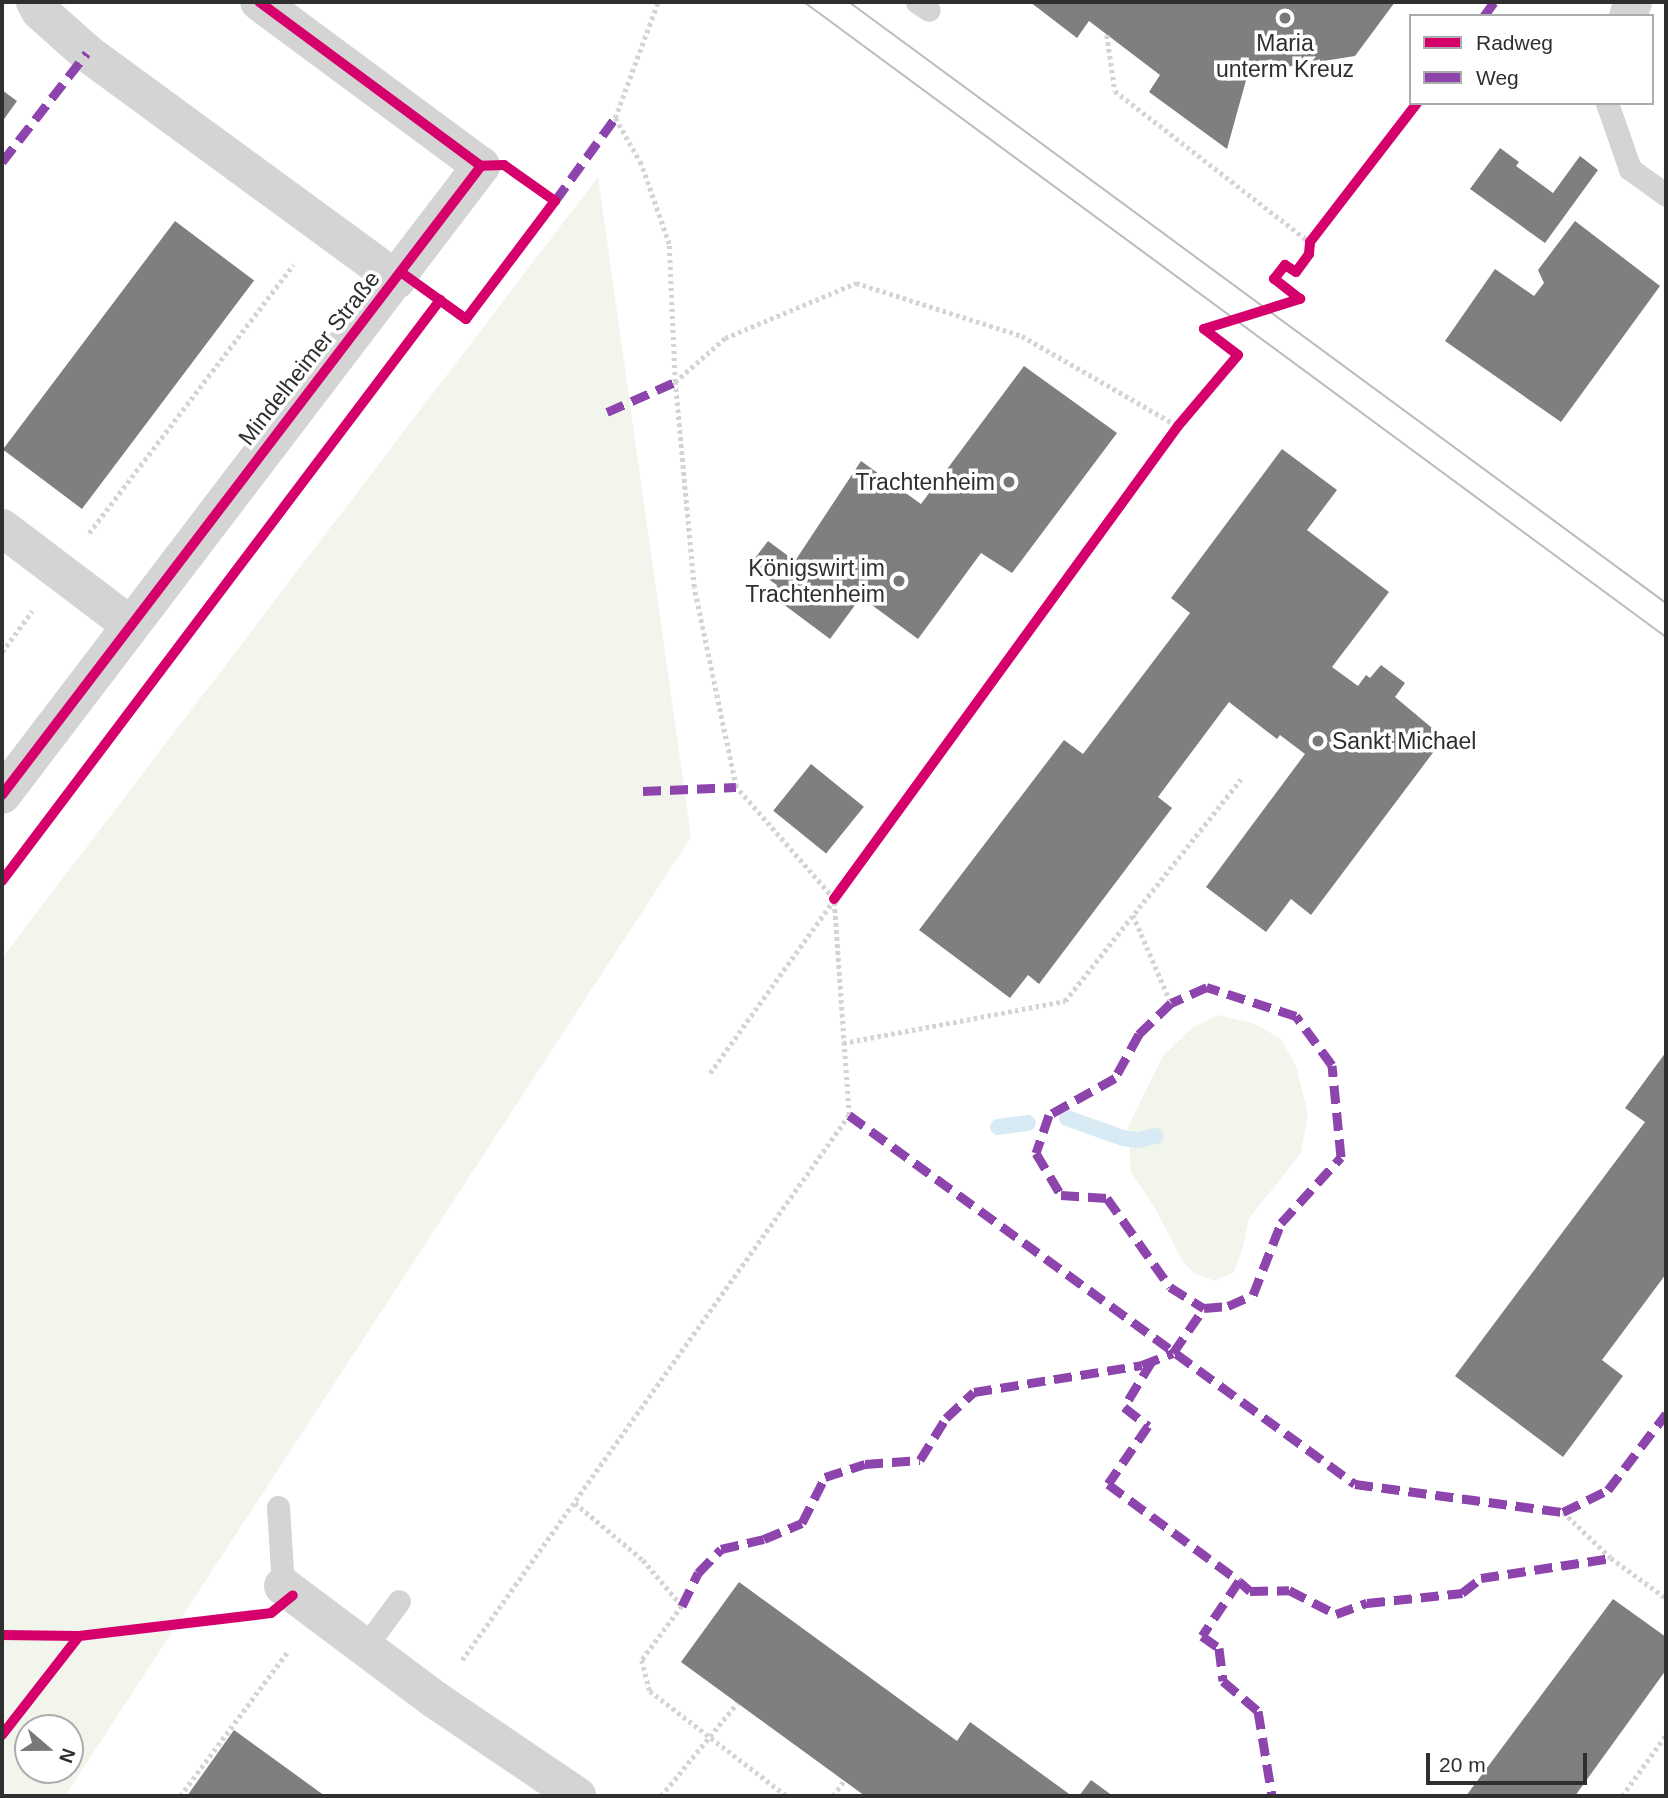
<!DOCTYPE html>
<html>
<head>
<meta charset="utf-8">
<style>
	body { margin:0 }
	#map { position:relative; width:1668px; height:1798px; overflow:hidden; background:#fff; font-family:Arial,sans-serif }
	div>[style] { position:absolute }
	.green>* { inset:0; background:#f1f5ec }
	.stream>* { height:16px; margin:-8px; padding:0 8px; transform-origin:8px; border-radius:8px; background:#d8eaf3 }
	.building>* { inset:0; background:#7f7f7f; transform-origin:0 0 }
	.path>* { height:4.5px; margin-top:-2.25px; transform-origin:0; background:repeating-linear-gradient(90deg,#d4d4d4 0 3.5px,transparent 0 7px) }
	.lane>* { height:23px; margin:-11.5px; padding:0 11.5px; transform-origin:11.5px; border-radius:11.5px; background:#d4d4d4 }
	.street>* { height:38px; margin:-19px; padding:0 19px; transform-origin:19px; border-radius:19px; background:#d4d4d4 }
	.tram>* { height:2px; margin:-1px; padding:0 1px; transform-origin:1px; border-radius:1px; background:#bbb }
	.quiet>* { height:9px; margin-top:-4.5px; transform-origin:0; background:repeating-linear-gradient(90deg,#8e44ad 0 18px,transparent 0 27px) }
	.cycleway>* { height:10px; margin:-5px; padding:0 5px; transform-origin:5px; border-radius:5px; background:#d6006c }
	.dots>* { width:19px; height:19px; translate:-50% -50%; box-sizing:border-box; border:4px solid #fff; border-radius:50% }
	span { translate:-50% -50%; white-space:nowrap; text-align:center; line-height:1.15; -webkit-text-stroke:7px #fff; paint-order:stroke }
	.poi-label { font-size:23px; color:#2f2f2f }
	.right { translate:-100% -50%; text-align:right }
	.left { translate:0 -50%; text-align:left }
	.street-label { font-size:23px; color:#2f2f2f }
	.frame { position:absolute; inset:0; border:4px solid #2f2f2f; pointer-events:none }
	.legend { position:absolute; left:1409px; top:14px; width:245px; height:91px; box-sizing:border-box; background:#fff; border:2px solid #acacac; margin:0; padding:9px 12px; list-style:none; font-size:21px; color:#2f2f2f }
	.legend li { display:flex; align-items:center; gap:14px; height:35px }
	.legend b { width:35px; border:2px solid #acacac }
	.north { position:absolute; left:14px; top:1714px; width:70px; height:70px; box-sizing:border-box; background:#fff; border:2px solid #acacac; border-radius:50%; rotate:110deg; font-size:19px; font-weight:700; line-height:28px; text-align:center; color:#2f2f2f }
	.north::after { content:''; display:block; margin:auto; width:24px; height:32px; background:#787878; clip-path:polygon(50% 0,100% 100%,50% 72%,0 100%) }
	.scale { position:absolute; left:1426px; top:1753px; width:161px; height:32px; box-sizing:border-box; border:4px solid #2f2f2f; border-top:0; padding-left:9px; font-size:21px; line-height:24px; white-space:nowrap; color:#2f2f2f; -webkit-text-stroke:5px #fff; paint-order:stroke }
</style>
</head>
<body>
<div id="map">
	<div class="green">
		<i style="clip-path:polygon(evenodd,598px 177px,691px 837px,65px 1796px,2px 1796px,2px 958px,598px 177px,28px 1728px,70px 1728px,70px 1770px,28px 1770px,28px 1728px)"></i>
		<i style="clip-path:polygon(1218px 1015px,1255px 1024px,1281px 1039px,1296px 1066px,1308px 1114px,1301px 1153px,1249px 1218px,1243px 1247px,1234px 1272px,1215px 1281px,1194px 1273px,1182px 1260px,1155px 1208px,1131px 1172px,1128px 1127px,1163px 1056px,1192px 1028px)"></i>
	</div>
	<div class="stream">
		<i style="left:1067px;top:1118px;width:59px;rotate:19.7deg"></i>
		<i style="left:1123px;top:1138px;width:15px;rotate:8deg"></i>
		<i style="left:1138px;top:1140px;width:18px;rotate:-13deg"></i>
		<i style="left:998px;top:1127px;width:30px;rotate:-8deg"></i>
	</div>
	<div class="building">
		<i style="clip-path:polygon(1030px 2px,1395px 2px,1355px 56px,1248px 73px,1227px 149px,1149px 92px,1160px 75px,1089px 21px,1077px 38px)"></i>
		<i style="clip-path:polygon(2px 90px,17px 101px,2px 122px)"></i>
		<i style="clip-path:polygon(1500px 148px,1519px 162px,1516px 166px,1553px 193px,1580px 156px,1598px 170px,1545px 243px,1470px 189px)"></i>
		<i style="left:175px;top:221px;width:99px;height:286px;rotate:37deg"></i>
		<i style="clip-path:polygon(1575px 221px,1660px 286px,1561px 422px,1445px 341px,1495px 269px,1534px 296px,1544px 283px,1538px 270px)"></i>
		<i style="clip-path:polygon(1024px 366px,1117px 433px,1012px 573px,981px 553px,918px 639px,861px 597px,830px 639px,771px 595px,777px 585px,749px 566px,768px 541px,795px 561px,861px 461px,921px 504px)"></i>
		<i style="clip-path:polygon(1282px 449px,1337px 490px,1307px 530px,1389px 592px,1332px 667px,1358px 686px,1366px 675px,1370px 678px,1381px 665px,1405px 683px,1395px 697px,1444px 738px,1311px 915px,1291px 899px,1266px 932px,1206px 887px,1305px 754px,1280px 735px,1277px 739px,1229px 702px,1158px 797px,1172px 808px,1039px 984px,1028px 975px,1010px 998px,919px 930px,1064px 740px,1083px 754px,1190px 613px,1171px 598px)"></i>
		<i style="left:811px;top:764px;width:68px;height:60px;rotate:39deg"></i>
		<i style="clip-path:polygon(1666px 1052px,1666px 1274px,1602px 1360px,1623px 1376px,1563px 1457px,1455px 1376px,1645px 1122px,1625px 1108px)"></i>
		<i style="clip-path:polygon(739px 1582px,957px 1741px,970px 1722px,1072px 1796px,865px 1796px,681px 1662px)"></i>
		<i style="clip-path:polygon(1613px 1599px,1666px 1637px,1666px 1670px,1575px 1796px,1466px 1796px)"></i>
		<i style="clip-path:polygon(234px 1730px,325px 1796px,187px 1796px)"></i>
		<i style="clip-path:polygon(1091px 1780px,1113px 1796px,1079px 1796px)"></i>
	</div>
	<div class="path">
		<i style="left:1107px;top:35px;width:57px;rotate:81.9deg"></i>
		<i style="left:1115px;top:91px;width:247px;rotate:37.8deg"></i>
		<i style="left:675px;top:382px;width:67px;rotate:-41.3deg"></i>
		<i style="left:725px;top:338px;width:142px;rotate:-22.8deg"></i>
		<i style="left:856px;top:283px;width:174px;rotate:17.7deg"></i>
		<i style="left:1022px;top:336px;width:180px;rotate:30deg"></i>
		<i style="left:89px;top:533px;width:337px;rotate:-52.7deg"></i>
		<i style="left:2px;top:652px;width:51px;rotate:-53.8deg"></i>
		<i style="left:1133px;top:915px;width:96px;rotate:66.6deg"></i>
		<i style="left:843px;top:1043px;width:226px;rotate:-10.7deg"></i>
		<i style="left:1065px;top:1001px;width:283px;rotate:-51.6deg"></i>
		<i style="left:710px;top:1073px;width:213px;rotate:-54.4deg"></i>
		<i style="left:575px;top:1503px;width:89px;rotate:40deg"></i>
		<i style="left:643px;top:1560px;width:60px;rotate:49.7deg"></i>
		<i style="left:682px;top:1606px;width:67px;rotate:126.5deg"></i>
		<i style="left:642px;top:1660px;width:32px;rotate:76deg"></i>
		<i style="left:650px;top:1691px;width:173px;rotate:37.5deg"></i>
		<i style="left:1563px;top:1512px;width:66px;rotate:43.8deg"></i>
		<i style="left:1611px;top:1558px;width:68px;rotate:36deg"></i>
		<i style="left:462px;top:1660px;width:668px;rotate:-54.62deg"></i>
		<i style="left:849px;top:1115px;width:217px;rotate:-94deg"></i>
		<i style="left:834px;top:899px;width:149px;rotate:-131.2deg"></i>
		<i style="left:736px;top:787px;width:204px;rotate:-101.9deg"></i>
		<i style="left:694px;top:587px;width:206px;rotate:-95.3deg"></i>
		<i style="left:675px;top:382px;width:138px;rotate:-92.5deg"></i>
		<i style="left:669px;top:244px;width:85px;rotate:-109.3deg"></i>
		<i style="left:641px;top:164px;width:53px;rotate:-119.5deg"></i>
		<i style="left:615px;top:118px;width:124px;rotate:-69.7deg"></i>
		<i style="left:180px;top:1796px;width:181px;rotate:-53.3deg"></i>
		<i style="left:661px;top:1796px;width:120px;rotate:-50.7deg"></i>
		<i style="left:833px;top:1796px;width:19px;rotate:-54deg"></i>
		<i style="left:1622px;top:1796px;width:75px;rotate:-54.2deg"></i>
	</div>
	<div class="lane">
		<i style="left:917px;top:2px;width:14px;rotate:34deg"></i>
		<i style="left:1607px;top:103px;width:70px;rotate:70.8deg"></i>
		<i style="left:1630px;top:169px;width:44px;rotate:35.8deg"></i>
		<i style="left:278px;top:1507px;width:79px;rotate:86.4deg"></i>
		<i style="left:365px;top:1647px;width:57px;rotate:-53.5deg"></i>
	</div>
	<div class="street">
		<i style="left:35px;top:2px;width:10px;rotate:61deg"></i>
		<i style="left:40px;top:11px;width:63px;rotate:41.8deg"></i>
		<i style="left:87px;top:53px;width:384px;rotate:36.2deg"></i>
		<i style="left:1628px;top:16px;width:15px;rotate:-70deg"></i>
		<i style="left:2px;top:528px;width:159px;rotate:37.1deg"></i>
		<i style="left:2px;top:795px;width:791px;rotate:-52.71deg"></i>
		<i style="left:481px;top:166px;width:276px;rotate:-143.5deg"></i>
		<i style="left:283px;top:1586px;width:189px;rotate:36.8deg"></i>
		<i style="left:434px;top:1699px;width:173px;rotate:34.1deg"></i>
	</div>
	<div class="tram">
		<i style="left:804px;top:2px;width:1071px;rotate:36.38deg"></i>
		<i style="left:849px;top:2px;width:1014px;rotate:36.34deg"></i>
	</div>
	<div class="quiet">
		<i style="left:1484px;top:16px;width:17px;rotate:-54deg"></i>
		<i style="left:2px;top:162px;width:138px;rotate:-52.1deg"></i>
		<i style="left:555px;top:201px;width:102px;rotate:-54.1deg"></i>
		<i style="left:607px;top:412px;width:74px;rotate:-23.8deg"></i>
		<i style="left:643px;top:791px;width:93px;rotate:-2.5deg"></i>
		<i style="left:849px;top:1115px;width:626px;rotate:36.1deg"></i>
		<i style="left:1355px;top:1484px;width:210px;rotate:7.7deg"></i>
		<i style="left:1563px;top:1512px;width:50px;rotate:-26.1deg"></i>
		<i style="left:1608px;top:1490px;width:96px;rotate:-52.7deg"></i>
		<i style="left:1152px;top:1361px;width:54px;rotate:121.3deg"></i>
		<i style="left:1124px;top:1407px;width:31px;rotate:38deg"></i>
		<i style="left:1148px;top:1426px;width:70px;rotate:124.6deg"></i>
		<i style="left:1108px;top:1484px;width:163px;rotate:36.5deg"></i>
		<i style="left:1239px;top:1581px;width:66px;rotate:123.9deg"></i>
		<i style="left:1202px;top:1636px;width:21px;rotate:35deg"></i>
		<i style="left:1219px;top:1648px;width:33px;rotate:83deg"></i>
		<i style="left:1223px;top:1681px;width:46px;rotate:40.6deg"></i>
		<i style="left:1258px;top:1711px;width:86px;rotate:80.6deg"></i>
		<i style="left:1239px;top:1581px;width:15px;rotate:42deg"></i>
		<i style="left:1250px;top:1591px;width:39px;rotate:-1deg"></i>
		<i style="left:1289px;top:1590px;width:53px;rotate:27.1deg"></i>
		<i style="left:1336px;top:1614px;width:33px;rotate:-20deg"></i>
		<i style="left:1367px;top:1603px;width:96px;rotate:-6deg"></i>
		<i style="left:1462px;top:1593px;width:24px;rotate:-38deg"></i>
		<i style="left:1481px;top:1578px;width:132px;rotate:-8.7deg"></i>
		<i style="left:682px;top:1606px;width:37px;rotate:-64deg"></i>
		<i style="left:698px;top:1573px;width:33px;rotate:-46deg"></i>
		<i style="left:721px;top:1549px;width:44px;rotate:-13.1deg"></i>
		<i style="left:764px;top:1539px;width:41px;rotate:-22.8deg"></i>
		<i style="left:802px;top:1523px;width:51px;rotate:-63.4deg"></i>
		<i style="left:825px;top:1477px;width:42px;rotate:-18deg"></i>
		<i style="left:865px;top:1464px;width:55px;rotate:-4.2deg"></i>
		<i style="left:920px;top:1460px;width:49px;rotate:-58.2deg"></i>
		<i style="left:946px;top:1418px;width:38px;rotate:-43deg"></i>
		<i style="left:974px;top:1392px;width:170px;rotate:-9.1deg"></i>
		<i style="left:1142px;top:1365px;width:33px;rotate:-21deg"></i>
		<i style="left:1173px;top:1353px;width:55px;rotate:-55.4deg"></i>
		<i style="left:1204px;top:1308px;width:24px;rotate:-5deg"></i>
		<i style="left:1228px;top:1306px;width:27px;rotate:-24deg"></i>
		<i style="left:1253px;top:1295px;width:77px;rotate:-68.7deg"></i>
		<i style="left:1281px;top:1223px;width:89px;rotate:-47.7deg"></i>
		<i style="left:1341px;top:1157px;width:92px;rotate:-95.6deg"></i>
		<i style="left:1332px;top:1065px;width:61px;rotate:-126.3deg"></i>
		<i style="left:1296px;top:1016px;width:94px;rotate:-162deg"></i>
		<i style="left:1207px;top:987px;width:39px;rotate:156deg"></i>
		<i style="left:1171px;top:1003px;width:45px;rotate:135.9deg"></i>
		<i style="left:1139px;top:1034px;width:50px;rotate:118.6deg"></i>
		<i style="left:1115px;top:1078px;width:76px;rotate:150.7deg"></i>
		<i style="left:1049px;top:1115px;width:40px;rotate:108.9deg"></i>
		<i style="left:1036px;top:1153px;width:49px;rotate:59.2deg"></i>
		<i style="left:1061px;top:1195px;width:46px;rotate:3.7deg"></i>
		<i style="left:1107px;top:1198px;width:109px;rotate:54.7deg"></i>
		<i style="left:1170px;top:1287px;width:40px;rotate:32deg"></i>
	</div>
	<div class="cycleway">
		<i style="left:402px;top:273px;width:79px;rotate:35.7deg"></i>
		<i style="left:466px;top:319px;width:148px;rotate:-53deg"></i>
		<i style="left:555px;top:201px;width:62px;rotate:-144.8deg"></i>
		<i style="left:504px;top:165px;width:23px;rotate:178deg"></i>
		<i style="left:2px;top:795px;width:791px;rotate:-52.71deg"></i>
		<i style="left:481px;top:166px;width:276px;rotate:-143.5deg"></i>
		<i style="left:2px;top:881px;width:728px;rotate:-52.99deg"></i>
		<i style="left:834px;top:899px;width:585px;rotate:-53.97deg"></i>
		<i style="left:1178px;top:426px;width:93px;rotate:-49.8deg"></i>
		<i style="left:1238px;top:355px;width:43px;rotate:-142.6deg"></i>
		<i style="left:1204px;top:329px;width:101px;rotate:-17.4deg"></i>
		<i style="left:1300px;top:299px;width:33px;rotate:-142deg"></i>
		<i style="left:1274px;top:279px;width:18px;rotate:-52deg"></i>
		<i style="left:1285px;top:265px;width:13px;rotate:32deg"></i>
		<i style="left:1296px;top:272px;width:22px;rotate:-54deg"></i>
		<i style="left:1309px;top:254px;width:12px;rotate:-85deg"></i>
		<i style="left:1310px;top:242px;width:175px;rotate:-52.4deg"></i>
		<i style="left:2px;top:1635px;width:77px;rotate:0.7deg"></i>
		<i style="left:79px;top:1636px;width:193px;rotate:-6.8deg"></i>
		<i style="left:271px;top:1613px;width:28px;rotate:-39deg"></i>
		<i style="left:2px;top:1735px;width:125px;rotate:-52.1deg"></i>
	</div>
	<div class="dots">
		<i style="left:1285px;top:18px;background:#787878"></i>
		<i style="left:1009px;top:482px;background:#787878"></i>
		<i style="left:899px;top:581px;background:#787878"></i>
		<i style="left:1318px;top:741px;background:#787878"></i>
	</div>
	<div class="poi-label">
		<span style="left:1285px;top:56px">Maria<br>unterm Kreuz</span>
		<span class="right" style="left:995px;top:482px">Trachtenheim</span>
		<span class="right" style="left:885px;top:581px">Königswirt im<br>Trachtenheim</span>
		<span class="left" style="left:1332px;top:741px">Sankt Michael</span>
	</div>
	<div class="street-label">
		<span style="left:309px;top:358px;rotate:-52deg">Mindelheimer Straße</span>
	</div>
	<div class="frame"></div>
	<ul class="legend">
	<li><b style="height:9px;background:#d6006c"></b>Radweg</li>
	<li><b style="height:9px;background:#8e44ad"></b>Weg</li>
	</ul>
	<div class="north">N</div>
	<div class="scale">20 m</div>
</div>
</body>
</html>
